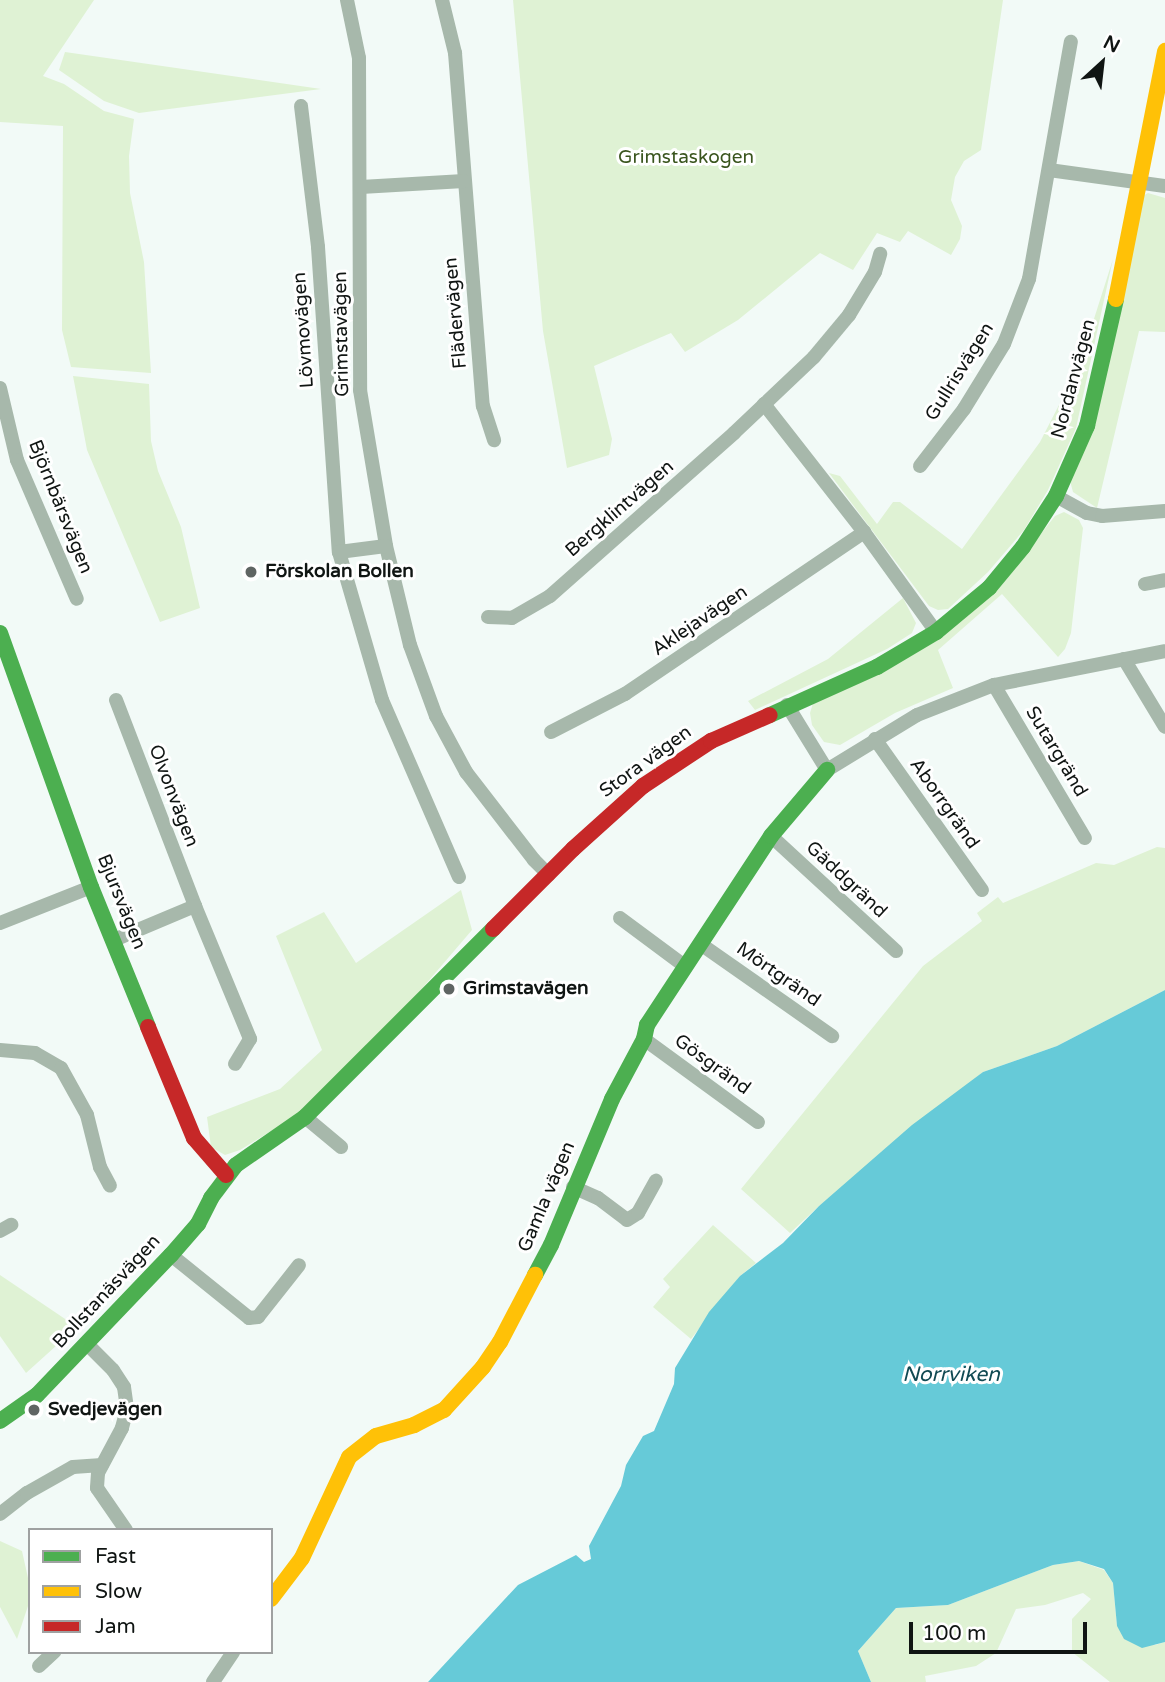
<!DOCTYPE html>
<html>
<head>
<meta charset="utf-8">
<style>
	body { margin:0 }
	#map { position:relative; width:1165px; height:1682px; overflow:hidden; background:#f2faf7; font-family:"Varela Round",sans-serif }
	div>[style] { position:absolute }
	.green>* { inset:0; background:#dff2d4 }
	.water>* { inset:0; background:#66cad8 }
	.street>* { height:14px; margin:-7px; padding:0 7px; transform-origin:7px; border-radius:7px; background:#a7b8ab }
	.fast>* { height:16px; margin:-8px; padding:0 8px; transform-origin:8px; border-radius:8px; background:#4caf50 }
	.slow>* { height:16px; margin:-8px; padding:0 8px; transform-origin:8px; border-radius:8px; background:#ffc107 }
	.jam>* { height:16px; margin:-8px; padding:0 8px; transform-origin:8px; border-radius:8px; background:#c62828 }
	.dots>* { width:19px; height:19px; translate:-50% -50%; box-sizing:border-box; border:4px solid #fff; border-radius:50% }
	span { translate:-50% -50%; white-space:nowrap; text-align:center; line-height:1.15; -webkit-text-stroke:6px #fff; paint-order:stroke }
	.park-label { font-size:19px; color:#3a551e }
	.street-label { font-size:19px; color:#101513 }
	.poi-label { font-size:19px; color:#101513; font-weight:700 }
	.left { translate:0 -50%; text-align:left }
	.water-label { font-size:21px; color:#114a53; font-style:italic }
	.legend { position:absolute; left:28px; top:1528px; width:245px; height:126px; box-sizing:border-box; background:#fff; border:2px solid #9fa1a1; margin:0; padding:9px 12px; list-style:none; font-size:21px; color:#101513 }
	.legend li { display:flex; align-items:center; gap:14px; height:35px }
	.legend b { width:35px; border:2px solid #9fa1a1 }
	.north { position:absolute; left:1067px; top:28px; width:70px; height:70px; -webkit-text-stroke:5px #fff; paint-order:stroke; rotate:27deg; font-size:19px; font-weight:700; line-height:28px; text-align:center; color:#101513 }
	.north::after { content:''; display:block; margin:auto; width:24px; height:32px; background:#101513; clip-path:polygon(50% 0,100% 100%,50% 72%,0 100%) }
	.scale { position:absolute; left:909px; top:1622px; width:178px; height:32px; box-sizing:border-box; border:4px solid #101513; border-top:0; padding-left:9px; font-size:21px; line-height:24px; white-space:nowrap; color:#101513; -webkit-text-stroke:5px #fff; paint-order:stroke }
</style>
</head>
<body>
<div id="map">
	<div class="green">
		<i style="clip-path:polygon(0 0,94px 0,43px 76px,64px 84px,104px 111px,134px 119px,129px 156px,130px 193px,144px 262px,151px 373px,71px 367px,62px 330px,63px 126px,0 122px)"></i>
		<i style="clip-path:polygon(513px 0,1003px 0,981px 150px,964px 161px,955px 177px,951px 200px,962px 226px,960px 239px,951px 255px,908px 231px,900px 242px,877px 233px,853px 270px,820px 253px,738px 320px,685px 352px,671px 333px,594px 366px,612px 439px,609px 455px,567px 468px,543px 331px)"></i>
		<i style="clip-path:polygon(65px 52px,321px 89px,139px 113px,104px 101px,59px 70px)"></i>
		<i style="clip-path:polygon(1148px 193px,1165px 198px,1165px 332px,1139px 331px,1097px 508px,1073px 492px,1070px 481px,1141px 197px)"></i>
		<i style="clip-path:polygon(1113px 259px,1076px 428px,1048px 490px,1024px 530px,988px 572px,948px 609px,938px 610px,929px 606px,829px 473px,840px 476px,877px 524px,893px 502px,900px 502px,962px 549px,1040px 442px,1079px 366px)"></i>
		<i style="clip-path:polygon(73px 376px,149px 384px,151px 441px,158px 471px,181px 527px,200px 608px,160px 622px,87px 450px)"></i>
		<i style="clip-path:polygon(1064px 512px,1079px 520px,1083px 528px,1071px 633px,1065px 649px,1058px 657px,1002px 594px,938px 650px,953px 688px,895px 713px,840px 745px,824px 742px,812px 725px,810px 713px,813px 703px,998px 588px,1055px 516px)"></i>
		<i style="clip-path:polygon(903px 598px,916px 623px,912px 633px,887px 649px,755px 710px,748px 701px,828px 659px)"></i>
		<i style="clip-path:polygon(1157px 847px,1165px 848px,1165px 990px,1057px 1046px,983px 1072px,819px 1206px,790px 1233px,741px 1189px,923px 966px,982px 921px,977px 913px,998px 897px,1003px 903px,1096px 863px,1114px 865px)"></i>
		<i style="clip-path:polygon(461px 890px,472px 930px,390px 1026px,305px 1110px,240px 1150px,225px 1155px,211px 1147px,207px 1117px,280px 1089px,322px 1050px,276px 936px,324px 912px,356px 963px)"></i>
		<i style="clip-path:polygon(713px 1225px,756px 1263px,740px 1276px,691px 1339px,653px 1307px,670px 1287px,663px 1279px)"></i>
		<i style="clip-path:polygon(0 1275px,77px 1327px,26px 1373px,0 1336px)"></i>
		<i style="clip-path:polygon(0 1541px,22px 1551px,30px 1587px,30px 1600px,17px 1639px,0 1607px)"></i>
		<i style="clip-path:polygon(1079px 1561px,1104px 1570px,1113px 1583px,1117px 1626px,1155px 1645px,1165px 1642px,1165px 1682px,1110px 1682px,1072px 1652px,1072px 1619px,1091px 1599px,1083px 1593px,1045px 1605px,1016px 1609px,996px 1653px,976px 1666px,925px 1676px,926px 1682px,871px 1682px,858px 1651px,896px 1608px,948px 1605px,1053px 1565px)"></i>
	</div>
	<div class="water">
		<i style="clip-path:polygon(1165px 990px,1165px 1642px,1142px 1648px,1124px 1639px,1117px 1626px,1113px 1583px,1104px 1569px,1079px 1561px,1053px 1565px,948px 1605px,896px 1608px,858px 1651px,871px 1682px,428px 1682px,518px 1585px,576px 1555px,584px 1562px,591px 1559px,589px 1546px,621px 1486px,626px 1465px,643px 1436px,654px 1431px,674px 1384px,675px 1368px,709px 1312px,740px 1276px,783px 1243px,819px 1206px,912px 1125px,983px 1072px,1057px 1046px)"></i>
	</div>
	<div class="street">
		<i style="left:347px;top:0;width:59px;rotate:78.3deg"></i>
		<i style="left:359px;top:58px;width:332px;rotate:89.8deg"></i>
		<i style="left:360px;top:390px;width:158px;rotate:80.5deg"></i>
		<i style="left:386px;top:546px;width:102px;rotate:76.4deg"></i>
		<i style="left:410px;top:645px;width:76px;rotate:69.9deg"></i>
		<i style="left:436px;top:716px;width:64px;rotate:61.8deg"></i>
		<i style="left:466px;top:772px;width:111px;rotate:52.3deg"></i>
		<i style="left:534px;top:860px;width:21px;rotate:45deg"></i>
		<i style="left:442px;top:0;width:55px;rotate:76.2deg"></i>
		<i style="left:455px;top:53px;width:354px;rotate:85.5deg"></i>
		<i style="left:483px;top:406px;width:36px;rotate:72deg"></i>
		<i style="left:301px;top:106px;width:142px;rotate:83.1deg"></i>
		<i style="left:318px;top:247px;width:306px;rotate:86.1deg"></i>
		<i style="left:339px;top:552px;width:154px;rotate:73.8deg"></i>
		<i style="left:382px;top:700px;width:193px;rotate:66.5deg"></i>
		<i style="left:1049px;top:170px;width:117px;rotate:7.9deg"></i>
		<i style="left:361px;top:187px;width:103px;rotate:-3.3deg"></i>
		<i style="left:0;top:388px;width:74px;rotate:76.7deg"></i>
		<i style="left:17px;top:460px;width:151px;rotate:66.7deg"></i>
		<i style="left:764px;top:404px;width:162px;rotate:52deg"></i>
		<i style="left:864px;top:532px;width:123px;rotate:54.2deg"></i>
		<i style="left:920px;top:466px;width:72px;rotate:-52.3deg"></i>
		<i style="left:964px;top:409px;width:76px;rotate:-58.4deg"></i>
		<i style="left:1004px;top:344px;width:70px;rotate:-69deg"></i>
		<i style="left:1029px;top:279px;width:241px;rotate:-80deg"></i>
		<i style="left:1056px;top:496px;width:35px;rotate:29deg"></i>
		<i style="left:1087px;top:513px;width:15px;rotate:11deg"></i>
		<i style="left:1102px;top:516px;width:63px;rotate:-4.5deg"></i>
		<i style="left:339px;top:552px;width:47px;rotate:-7.3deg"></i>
		<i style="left:1145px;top:584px;width:20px;rotate:-11deg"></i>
		<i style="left:488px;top:617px;width:24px;rotate:2deg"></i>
		<i style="left:512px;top:618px;width:44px;rotate:-30.1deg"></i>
		<i style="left:550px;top:596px;width:246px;rotate:-41.5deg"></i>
		<i style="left:734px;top:433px;width:110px;rotate:-43.5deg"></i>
		<i style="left:814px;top:357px;width:55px;rotate:-50.2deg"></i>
		<i style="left:849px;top:315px;width:50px;rotate:-58.8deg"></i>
		<i style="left:875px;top:272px;width:19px;rotate:-74deg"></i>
		<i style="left:1124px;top:659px;width:79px;rotate:58.9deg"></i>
		<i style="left:994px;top:685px;width:178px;rotate:59.3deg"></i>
		<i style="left:116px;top:700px;width:221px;rotate:69deg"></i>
		<i style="left:195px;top:906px;width:144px;rotate:67.5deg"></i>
		<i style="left:250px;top:1039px;width:29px;rotate:121deg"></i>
		<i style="left:787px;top:705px;width:76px;rotate:58.4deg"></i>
		<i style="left:827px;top:770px;width:105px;rotate:-31.4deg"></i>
		<i style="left:917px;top:715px;width:83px;rotate:-21.3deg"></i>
		<i style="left:994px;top:685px;width:174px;rotate:-11.2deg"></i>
		<i style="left:551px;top:732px;width:83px;rotate:-27.2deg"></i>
		<i style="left:625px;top:694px;width:289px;rotate:-34.1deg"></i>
		<i style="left:875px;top:739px;width:185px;rotate:54.7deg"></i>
		<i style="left:771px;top:836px;width:170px;rotate:42.6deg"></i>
		<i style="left:620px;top:918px;width:82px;rotate:36.6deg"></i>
		<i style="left:0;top:923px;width:98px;rotate:-21.6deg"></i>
		<i style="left:114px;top:940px;width:88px;rotate:-22.8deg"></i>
		<i style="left:702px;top:945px;width:159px;rotate:35deg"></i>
		<i style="left:644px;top:1039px;width:141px;rotate:36.1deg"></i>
		<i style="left:0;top:1050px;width:35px;rotate:5deg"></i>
		<i style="left:35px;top:1053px;width:30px;rotate:30deg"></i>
		<i style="left:61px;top:1068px;width:54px;rotate:61deg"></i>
		<i style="left:87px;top:1115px;width:54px;rotate:76deg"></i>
		<i style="left:100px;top:1167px;width:21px;rotate:62deg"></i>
		<i style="left:305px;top:1117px;width:47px;rotate:39.8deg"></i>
		<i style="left:573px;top:1187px;width:27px;rotate:24deg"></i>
		<i style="left:598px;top:1198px;width:36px;rotate:37deg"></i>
		<i style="left:627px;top:1220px;width:13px;rotate:-32deg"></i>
		<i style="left:638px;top:1213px;width:37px;rotate:-61deg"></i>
		<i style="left:0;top:1231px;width:13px;rotate:-29deg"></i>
		<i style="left:171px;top:1255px;width:100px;rotate:38.9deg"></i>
		<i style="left:249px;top:1318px;width:9px;rotate:-6deg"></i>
		<i style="left:258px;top:1317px;width:66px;rotate:-51.7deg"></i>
		<i style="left:88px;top:1345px;width:35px;rotate:45deg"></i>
		<i style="left:113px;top:1370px;width:20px;rotate:57deg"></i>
		<i style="left:124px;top:1387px;width:22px;rotate:82deg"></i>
		<i style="left:127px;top:1409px;width:20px;rotate:105deg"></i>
		<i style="left:122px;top:1428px;width:51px;rotate:118.1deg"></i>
		<i style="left:98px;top:1473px;width:15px;rotate:94deg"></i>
		<i style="left:97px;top:1488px;width:51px;rotate:55.4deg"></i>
		<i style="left:0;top:1514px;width:34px;rotate:-38deg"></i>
		<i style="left:27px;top:1493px;width:53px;rotate:-29.5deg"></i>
		<i style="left:73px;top:1467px;width:29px;rotate:-4deg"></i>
		<i style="left:39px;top:1666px;width:21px;rotate:-43deg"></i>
		<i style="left:213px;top:1682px;width:36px;rotate:-56deg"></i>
	</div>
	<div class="fast">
		<i style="left:0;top:633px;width:270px;rotate:70.3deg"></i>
		<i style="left:91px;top:887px;width:151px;rotate:67.8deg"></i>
		<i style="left:770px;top:715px;width:117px;rotate:-24.2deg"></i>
		<i style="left:877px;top:667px;width:69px;rotate:-30.7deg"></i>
		<i style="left:936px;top:632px;width:69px;rotate:-39.7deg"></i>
		<i style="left:989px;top:588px;width:53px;rotate:-50.3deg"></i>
		<i style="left:1023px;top:547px;width:61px;rotate:-57.1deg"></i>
		<i style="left:1056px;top:496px;width:77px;rotate:-66.1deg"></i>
		<i style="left:1087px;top:426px;width:130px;rotate:-77.1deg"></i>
		<i style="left:535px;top:1275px;width:34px;rotate:-62deg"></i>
		<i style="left:551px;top:1245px;width:158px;rotate:-67.3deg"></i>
		<i style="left:612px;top:1099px;width:68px;rotate:-61.9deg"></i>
		<i style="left:644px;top:1039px;width:14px;rotate:-78deg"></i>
		<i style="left:647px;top:1025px;width:226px;rotate:-56.7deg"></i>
		<i style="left:771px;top:836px;width:87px;rotate:-49.7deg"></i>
		<i style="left:0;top:1421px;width:45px;rotate:-35.1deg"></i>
		<i style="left:37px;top:1395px;width:194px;rotate:-46.3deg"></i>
		<i style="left:171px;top:1255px;width:41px;rotate:-48.9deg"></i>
		<i style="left:198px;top:1224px;width:29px;rotate:-63deg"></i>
		<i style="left:211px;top:1198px;width:41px;rotate:-52.9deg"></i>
		<i style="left:236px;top:1165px;width:84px;rotate:-34.8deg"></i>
		<i style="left:305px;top:1117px;width:266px;rotate:-45deg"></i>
	</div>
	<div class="slow">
		<i style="left:1116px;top:299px;width:253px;rotate:-78.8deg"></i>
		<i style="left:271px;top:1599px;width:51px;rotate:-52.9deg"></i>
		<i style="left:302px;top:1558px;width:111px;rotate:-65deg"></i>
		<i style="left:349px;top:1457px;width:34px;rotate:-38deg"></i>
		<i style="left:376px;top:1436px;width:40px;rotate:-16deg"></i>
		<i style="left:414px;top:1425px;width:34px;rotate:-27deg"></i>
		<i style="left:444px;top:1410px;width:58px;rotate:-47.8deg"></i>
		<i style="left:483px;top:1367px;width:30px;rotate:-56deg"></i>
		<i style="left:500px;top:1342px;width:76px;rotate:-62.4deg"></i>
	</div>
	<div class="jam">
		<i style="left:493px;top:929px;width:113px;rotate:-45deg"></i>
		<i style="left:573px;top:849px;width:94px;rotate:-42deg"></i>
		<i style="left:643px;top:786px;width:82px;rotate:-33.5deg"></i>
		<i style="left:711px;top:741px;width:64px;rotate:-23.8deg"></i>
		<i style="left:148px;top:1027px;width:120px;rotate:67.5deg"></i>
		<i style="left:194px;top:1138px;width:49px;rotate:49.1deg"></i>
	</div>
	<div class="dots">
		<i style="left:251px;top:572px;background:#5f6563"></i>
		<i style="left:449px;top:989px;background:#5f6563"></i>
		<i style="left:34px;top:1410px;background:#5f6563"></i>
	</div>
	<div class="park-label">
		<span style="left:686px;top:158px">Grimstaskogen</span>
	</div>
	<div class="street-label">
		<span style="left:456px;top:313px;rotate:-95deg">Flädervägen</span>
		<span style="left:304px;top:330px;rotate:-94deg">Lövmovägen</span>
		<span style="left:342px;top:334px;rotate:-91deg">Grimstavägen</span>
		<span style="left:960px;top:372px;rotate:-58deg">Gullrisvägen</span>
		<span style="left:1074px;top:379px;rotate:-75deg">Nordanvägen</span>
		<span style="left:60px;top:507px;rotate:68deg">Björnbärsvägen</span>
		<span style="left:620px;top:509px;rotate:-41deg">Bergklintvägen</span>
		<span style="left:700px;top:621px;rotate:-34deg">Aklejavägen</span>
		<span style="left:1056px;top:752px;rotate:59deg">Sutargränd</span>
		<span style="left:646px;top:762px;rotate:-36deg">Stora vägen</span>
		<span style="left:173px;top:796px;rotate:69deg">Olvonvägen</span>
		<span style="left:944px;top:804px;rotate:55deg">Aborrgränd</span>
		<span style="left:846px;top:880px;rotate:43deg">Gäddgränd</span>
		<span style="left:121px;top:902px;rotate:68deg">Bjursvägen</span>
		<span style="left:778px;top:975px;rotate:35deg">Mörtgränd</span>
		<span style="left:712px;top:1065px;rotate:36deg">Gösgränd</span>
		<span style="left:547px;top:1197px;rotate:-67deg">Gamla vägen</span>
		<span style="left:107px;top:1292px;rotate:-47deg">Bollstanäsvägen</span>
	</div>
	<div class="poi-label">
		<span class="left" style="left:265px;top:572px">Förskolan Bollen</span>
		<span class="left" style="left:463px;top:989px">Grimstavägen</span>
		<span class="left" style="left:48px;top:1410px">Svedjevägen</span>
	</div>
	<div class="water-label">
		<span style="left:951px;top:1375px">Norrviken</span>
	</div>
	<ul class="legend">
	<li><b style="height:9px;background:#4caf50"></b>Fast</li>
	<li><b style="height:9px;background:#ffc107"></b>Slow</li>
	<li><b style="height:9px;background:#c62828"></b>Jam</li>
	</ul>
	<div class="north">N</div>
	<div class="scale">100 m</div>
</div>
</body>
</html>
